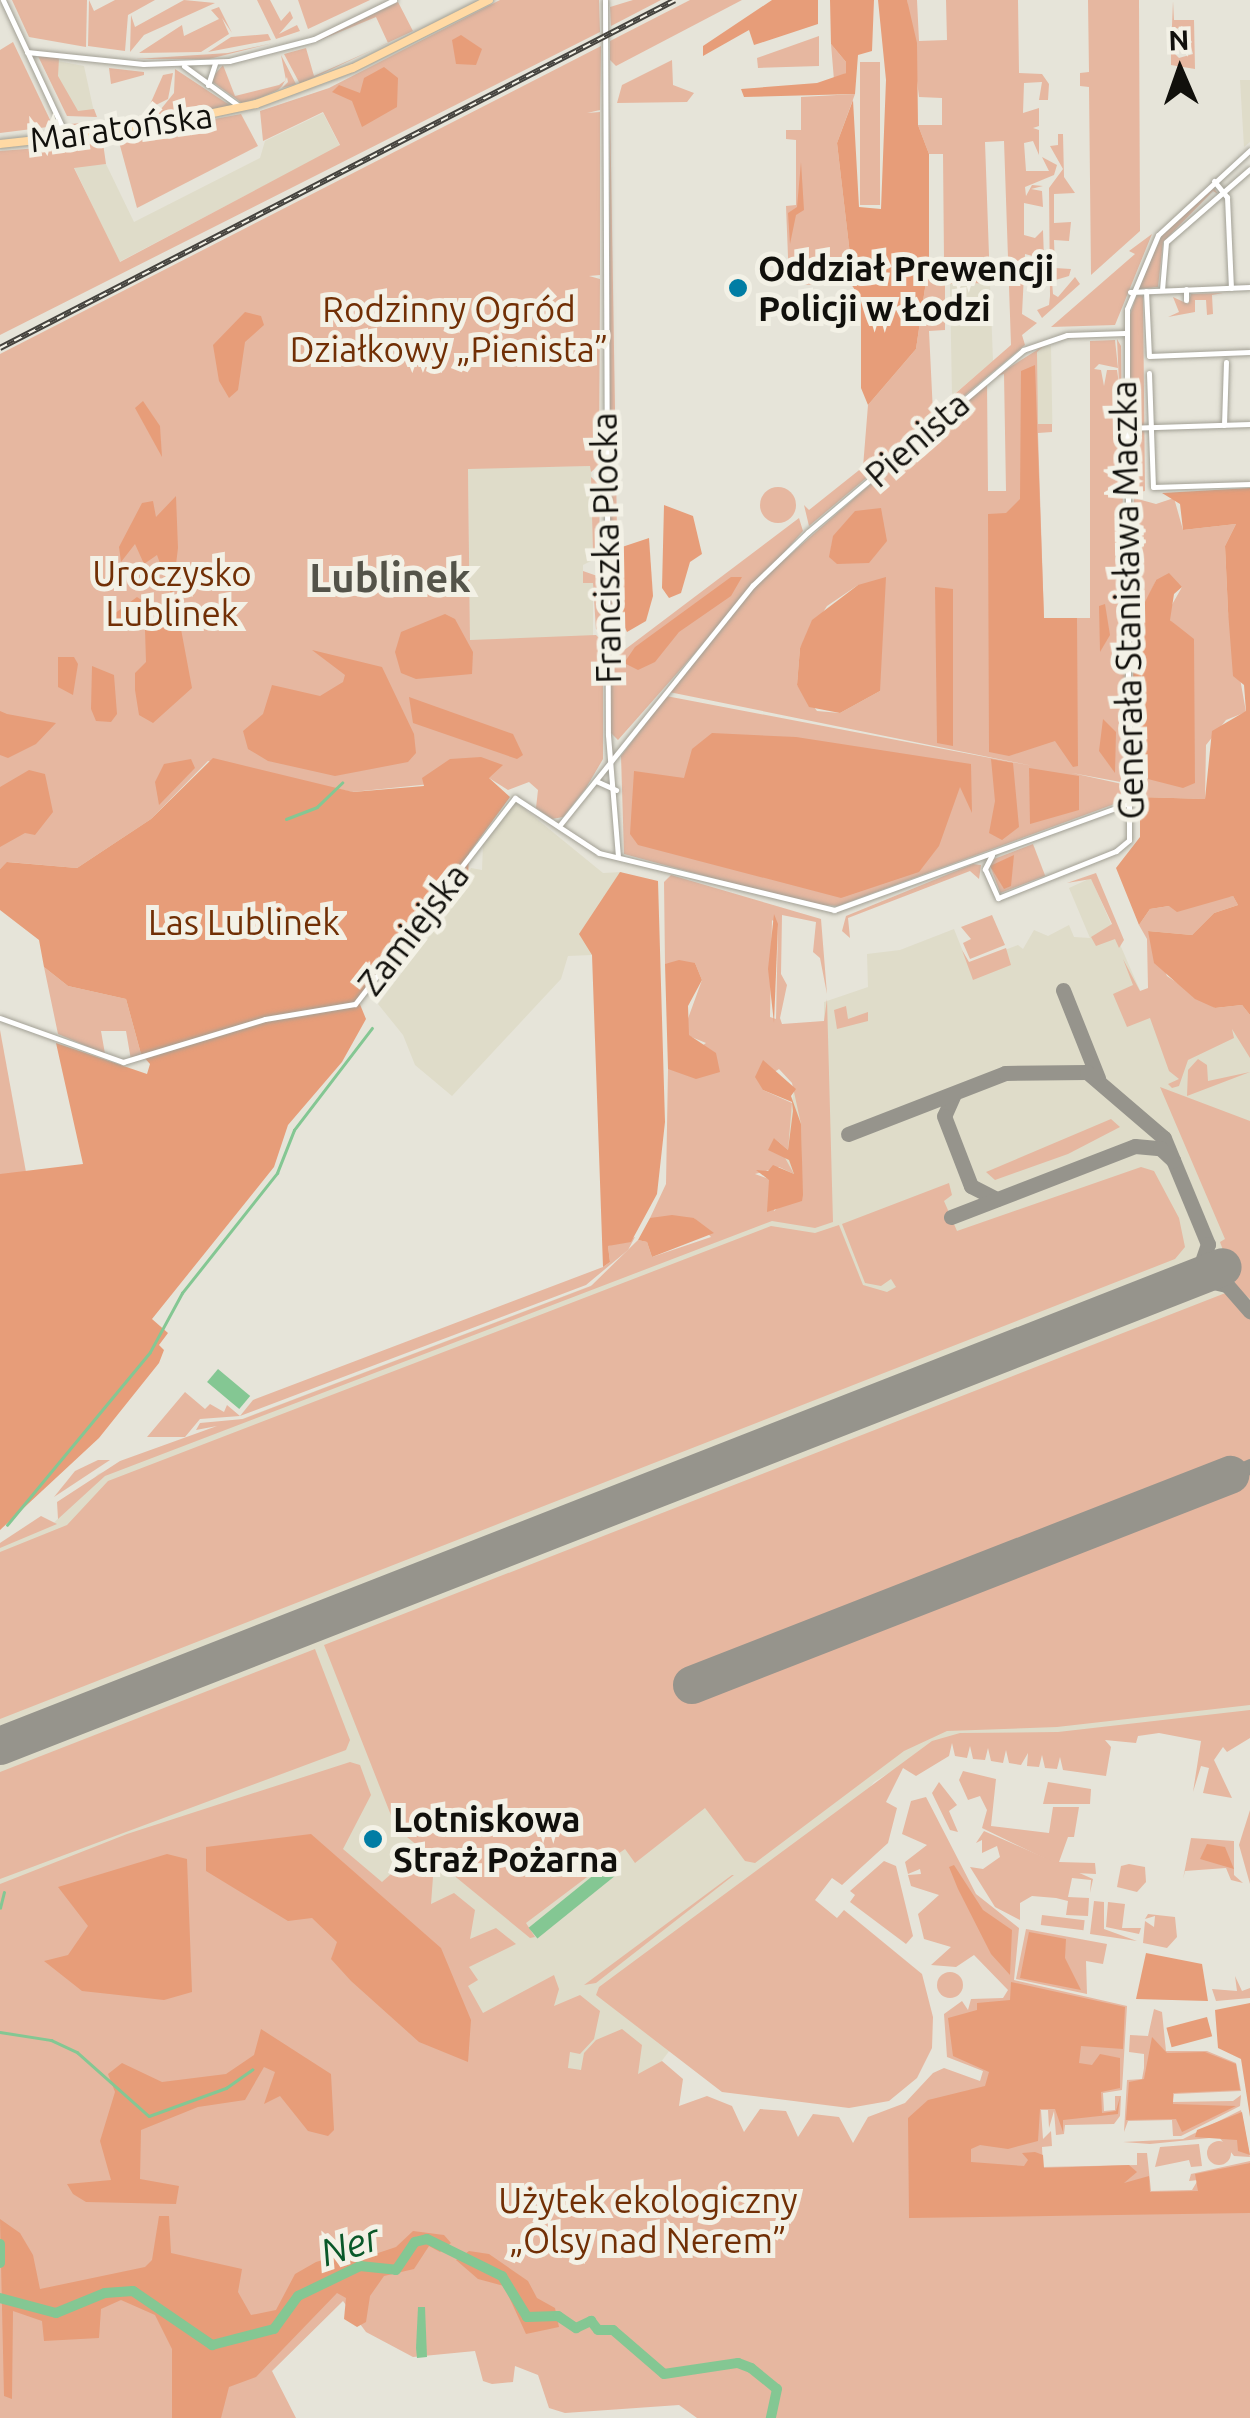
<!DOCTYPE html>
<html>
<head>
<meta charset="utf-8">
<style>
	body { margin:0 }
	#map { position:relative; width:1250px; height:2418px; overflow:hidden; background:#e6e4d9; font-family:Ubuntu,sans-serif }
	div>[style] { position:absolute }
	.built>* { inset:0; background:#dfdcc9; transform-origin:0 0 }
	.green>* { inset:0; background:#e6b7a0; transform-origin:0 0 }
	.round { border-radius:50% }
	.forest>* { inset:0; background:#e79d79; transform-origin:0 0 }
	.water>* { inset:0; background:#84c793; transform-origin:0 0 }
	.stream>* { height:2.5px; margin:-1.25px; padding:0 1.25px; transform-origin:1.25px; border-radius:1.25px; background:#84c793 }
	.river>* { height:10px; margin:-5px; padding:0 5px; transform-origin:5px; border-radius:5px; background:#84c793 }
	.taxiway>* { height:15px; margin:-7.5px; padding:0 7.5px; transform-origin:7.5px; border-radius:7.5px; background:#96948c }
	.runway>* { height:38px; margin:-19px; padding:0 19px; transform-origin:19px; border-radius:19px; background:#96948c }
	.roads { filter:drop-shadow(0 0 2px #a2a095) drop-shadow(0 0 2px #a2a095) }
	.minor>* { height:5px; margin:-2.5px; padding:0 2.5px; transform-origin:2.5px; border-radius:2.5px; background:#fff }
	.major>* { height:8px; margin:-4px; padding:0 4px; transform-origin:4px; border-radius:4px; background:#ffd9a4 }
	.rail>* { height:6px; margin-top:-3px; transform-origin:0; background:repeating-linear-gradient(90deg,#f3f1e6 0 8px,#45433e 0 16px); box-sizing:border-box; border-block:2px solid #45433e }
	.dots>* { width:28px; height:28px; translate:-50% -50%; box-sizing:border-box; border:5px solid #f3f1e6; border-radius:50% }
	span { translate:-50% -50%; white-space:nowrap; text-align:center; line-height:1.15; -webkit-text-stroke:10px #f3f1e6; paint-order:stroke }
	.street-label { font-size:35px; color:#11100c }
	.poi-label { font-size:35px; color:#11100c; font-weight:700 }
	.left { translate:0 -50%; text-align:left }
	.park-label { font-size:35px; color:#712f05 }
	.water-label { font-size:38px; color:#095829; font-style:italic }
	.quarter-label { font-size:40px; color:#545349; font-weight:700 }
	.north { position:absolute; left:1130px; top:20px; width:100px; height:100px; -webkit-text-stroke:8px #f3f1e6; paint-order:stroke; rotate:358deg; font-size:28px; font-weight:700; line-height:40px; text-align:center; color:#11100c }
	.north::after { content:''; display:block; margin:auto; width:35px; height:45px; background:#11100c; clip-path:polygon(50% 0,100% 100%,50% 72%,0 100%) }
</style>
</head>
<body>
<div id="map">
	<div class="built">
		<i style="clip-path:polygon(58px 61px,84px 66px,94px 112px,79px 115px,55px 74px)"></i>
		<i style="clip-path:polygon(1240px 80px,1250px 80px,1250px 142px,1244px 147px)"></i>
		<i style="clip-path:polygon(323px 113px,340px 146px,119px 262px,74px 167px,106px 164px,134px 222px,260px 158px,265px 141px)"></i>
		<i style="clip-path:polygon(990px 283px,993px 361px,952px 396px,950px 284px)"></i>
		<i style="left:1051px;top:346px;width:78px;height:15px;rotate:89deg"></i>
		<i style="clip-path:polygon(591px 466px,593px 560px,583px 565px,583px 582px,593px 583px,593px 640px,470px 640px,468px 468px)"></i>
		<i style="clip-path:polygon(516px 802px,603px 873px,622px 872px,592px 955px,568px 956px,561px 979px,452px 1096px,415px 1065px,403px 1035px,378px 1004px,449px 910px,471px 868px,482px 870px,483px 844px)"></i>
		<i style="clip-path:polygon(1091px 878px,1166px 1050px,1246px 1020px,1250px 1027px,1250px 1712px,1033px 1737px,946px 1738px,874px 1782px,635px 2096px,0 1904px,0 1545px,52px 1525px,98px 1474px,778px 1214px,802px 1024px,824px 1021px,824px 1002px,868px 987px,867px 954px,900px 950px,954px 929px,968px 964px,1018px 945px,1023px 949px,1034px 930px,1048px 936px,1069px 925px,1074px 937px,1090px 938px,1069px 888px)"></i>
	</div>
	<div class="green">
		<i style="clip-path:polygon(12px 0,87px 0,86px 47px,29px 37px)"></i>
		<i style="clip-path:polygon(89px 0,94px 11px,115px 0,155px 0,128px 15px,125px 51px,88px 46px)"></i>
		<i style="clip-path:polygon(184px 0,215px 3px,144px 35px,130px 52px,131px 15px,135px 27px)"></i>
		<i style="clip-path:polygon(257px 0,270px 0,281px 21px,290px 11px,293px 18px,279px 34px,297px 25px,300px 31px,276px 39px)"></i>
		<i style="clip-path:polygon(298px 0,370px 0,308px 29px)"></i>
		<i style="clip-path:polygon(479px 0,300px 84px,284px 54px,306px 48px,314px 76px,388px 43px,376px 17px,313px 43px,398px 2px,413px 31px)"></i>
		<i style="clip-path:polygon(500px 0,599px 0,600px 32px,0 335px,0 151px,103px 143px,106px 164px,74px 168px,120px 262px,340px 145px,323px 112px,263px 141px,260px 111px,329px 88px)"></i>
		<i style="clip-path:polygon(633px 0,661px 0,611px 26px,610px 7px)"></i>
		<i style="clip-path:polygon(690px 0,742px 0,616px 66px,610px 60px,610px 41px)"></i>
		<i style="clip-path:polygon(evenodd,907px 0,917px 0,919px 41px,947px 40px,946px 0,1018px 0,1019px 73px,1042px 74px,1049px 84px,1048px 100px,1039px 100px,1042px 82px,1024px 83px,1023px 113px,1039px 108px,1039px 126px,1033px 128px,1039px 130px,1039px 155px,1033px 141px,1024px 143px,1026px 171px,1049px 171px,1042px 157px,1057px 165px,1054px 175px,1025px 187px,1026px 196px,1032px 185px,1043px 186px,1031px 189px,1042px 191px,1043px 207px,1024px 203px,1024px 235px,1035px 238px,1043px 230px,1044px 259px,1025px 254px,1022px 314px,1037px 323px,1022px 335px,1025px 345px,809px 526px,804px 505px,809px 510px,863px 467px,868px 405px,916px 349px,929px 261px,944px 260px,943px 154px,929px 154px,918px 125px,942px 125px,942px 98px,919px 97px,907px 0,1004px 141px,1011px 345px,933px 413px,929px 331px,945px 330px,945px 284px,990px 283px,985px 142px,1004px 141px)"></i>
		<i style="clip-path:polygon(1088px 0,1139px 0,1140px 231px,1091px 275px,1089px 87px,1080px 86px,1080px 73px,1089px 72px)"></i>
		<i style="clip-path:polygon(1173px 1px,1174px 20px,1194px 20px,1195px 69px,1171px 65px,1171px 50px,1179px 58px,1193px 54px,1191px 47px,1185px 51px,1192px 42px,1182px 26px,1173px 31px,1171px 49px)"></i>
		<i style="clip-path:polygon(219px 7px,232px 33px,222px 18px,229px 34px,201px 52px,139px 53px,182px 25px,184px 36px,219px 19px,211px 10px)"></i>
		<i style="clip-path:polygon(268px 34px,271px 40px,208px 52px,231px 37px)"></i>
		<i style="clip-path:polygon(819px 36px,819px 66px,758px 68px,757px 58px)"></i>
		<i style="clip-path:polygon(13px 42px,52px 124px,48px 127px,0 133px,0 50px)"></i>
		<i style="clip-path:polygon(273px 43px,209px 59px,136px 59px,228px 53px)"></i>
		<i style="clip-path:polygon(831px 44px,846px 62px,846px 73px,834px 80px)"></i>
		<i style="clip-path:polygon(601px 46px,600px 110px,587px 113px,600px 112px,600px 275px,589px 276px,600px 279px,599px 465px,591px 472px,590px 466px,468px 469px,470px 640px,596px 635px,603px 642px,603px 759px,586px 788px,563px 817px,552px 819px,536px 808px,538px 790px,529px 782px,508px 790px,489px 778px,352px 792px,208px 761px,151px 819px,77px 868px,8px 862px,0 869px,0 354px)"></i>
		<i style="clip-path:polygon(281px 55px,296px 84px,282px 88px,288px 82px,287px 77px,286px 79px,282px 86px,278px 90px,260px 98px,242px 103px,210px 80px,223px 65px,235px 96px,279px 85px,286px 80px)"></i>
		<i style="clip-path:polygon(38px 56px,59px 58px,58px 76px,78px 111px,94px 109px,97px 117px,67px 116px)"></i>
		<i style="clip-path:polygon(672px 60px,673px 85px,694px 93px,687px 102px,617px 103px,622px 85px)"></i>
		<i style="left:860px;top:62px;width:20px;height:143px"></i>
		<i style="clip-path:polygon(109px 68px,144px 72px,144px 75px,111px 84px)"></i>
		<i style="clip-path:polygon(175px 69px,231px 106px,91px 131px,70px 124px,133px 119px,161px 109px,174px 93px)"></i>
		<i style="clip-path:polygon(173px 73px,168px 99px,148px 109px,163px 75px)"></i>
		<i style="clip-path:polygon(855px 94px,837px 143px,851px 263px,846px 284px,795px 285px,789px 282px,786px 206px,796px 205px,796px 140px,786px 139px,786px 130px,801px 130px,801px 97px)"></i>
		<i style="clip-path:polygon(610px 103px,619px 654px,799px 518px,803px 531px,618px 740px,611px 733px,609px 635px)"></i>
		<i style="clip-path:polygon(241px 114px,258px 146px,137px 208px,119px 142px,124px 136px)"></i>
		<i style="clip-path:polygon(1058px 134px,1063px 134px,1064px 177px,1075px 193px,1054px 194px,1054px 223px,1071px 222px,1069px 241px,1054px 240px,1055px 268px,1071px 269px,1069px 276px,1052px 281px,1053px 294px,1058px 297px,1075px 277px,1080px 284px,1042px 318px,1037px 310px,1049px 305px,1050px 296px,1049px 188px,1063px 169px,1050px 146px,1058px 145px)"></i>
		<i style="clip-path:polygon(1214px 188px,1218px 194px,1213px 191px,1163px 242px,1158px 287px,1138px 289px,1162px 235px)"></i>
		<i style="clip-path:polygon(1152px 234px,1115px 325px,1051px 327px,1135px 254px,1129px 251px)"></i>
		<i style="clip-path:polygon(1223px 293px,1212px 295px,1213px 314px,1207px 315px,1206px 300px,1195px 300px,1195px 312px,1168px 317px,1179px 312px,1173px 297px,1188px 304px,1191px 294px)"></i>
		<i style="clip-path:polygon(1137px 294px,1143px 296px,1145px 491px,1130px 494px,1128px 321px,1131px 370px,1129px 318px)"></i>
		<i style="clip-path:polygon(evenodd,1115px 340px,1118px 368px,1099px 364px,1094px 369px,1101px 370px,1104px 386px,1107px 370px,1117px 370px,1119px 384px,1117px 339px,1121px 346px,1126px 783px,1072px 773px,1122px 784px,1120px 802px,838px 906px,808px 904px,624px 854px,621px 756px,666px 696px,1033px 766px,669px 692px,760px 581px,987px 382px,988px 491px,1006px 491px,1004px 374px,994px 377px,1045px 345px,1037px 352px,1038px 424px,1052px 424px,1052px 432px,1038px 433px,1044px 618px,1090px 618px,1090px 341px,1115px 340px,858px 585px,880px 691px,840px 713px,817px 711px,797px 685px,800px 648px,827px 606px,858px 585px)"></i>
		<i style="clip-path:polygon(591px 477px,600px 485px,599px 554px,593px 554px)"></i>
		<i class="round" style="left:760px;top:487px;width:36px;height:36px"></i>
		<i style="clip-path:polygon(1134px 498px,1156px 504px,1174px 498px,1183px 530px,1236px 524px,1225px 546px,1228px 611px,1246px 712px,1226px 720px,1206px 745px,1205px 799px,1140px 797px,1136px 781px,1134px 729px,1142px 772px,1195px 783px,1188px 636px,1170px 620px,1169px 610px,1182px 587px,1156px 580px,1145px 605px,1132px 609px)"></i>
		<i style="clip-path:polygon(583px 571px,603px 578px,603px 622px,596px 630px,593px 583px,583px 583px)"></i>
		<i style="left:1033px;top:844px;width:34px;height:48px;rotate:69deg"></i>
		<i style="clip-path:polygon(973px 864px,981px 865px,979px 879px,970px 871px,848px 918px,850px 938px,842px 931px,846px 916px)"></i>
		<i style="clip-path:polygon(1096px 873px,1124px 940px,1119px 948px,1115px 939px,1096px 946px,1091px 937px,1112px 924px,1091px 879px,1067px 883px)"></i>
		<i style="clip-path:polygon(evenodd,671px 875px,821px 919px,827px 994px,820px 958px,813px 952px,816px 922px,782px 915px,781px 974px,787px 985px,780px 1018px,782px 1024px,824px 1021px,827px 999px,833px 1222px,815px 1228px,772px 1221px,105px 1476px,58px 1519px,57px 1502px,120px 1461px,217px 1426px,196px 1430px,200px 1423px,243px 1419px,591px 1286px,638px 1240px,647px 1242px,652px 1257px,711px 1237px,694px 1218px,650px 1218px,666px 1184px,668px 1069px,706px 1043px,689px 1036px,686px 1024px,702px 980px,695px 963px,665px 964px,664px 882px,671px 875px,772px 920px,778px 925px,776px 1019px,770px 1017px,772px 920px,671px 875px,779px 1069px,792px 1083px,801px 1124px,802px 1188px,774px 1211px,769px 1179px,755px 1174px,779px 1167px,794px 1174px,774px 1138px,788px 1150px,792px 1103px,763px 1090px,762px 1080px,779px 1069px)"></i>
		<i style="clip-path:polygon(1233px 896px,1238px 905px,1214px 913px,1192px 935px,1148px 931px,1167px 976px,1215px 1008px,1242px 1005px,1250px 1015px,1250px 1058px,1232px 1029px,1234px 1038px,1188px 1060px,1179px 1086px,1172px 1088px,1168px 1084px,1179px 1079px,1169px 1071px,1150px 1018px,1127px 1027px,1113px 994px,1133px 985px,1123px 959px,1140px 991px,1148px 988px,1147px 939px,1139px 925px,1150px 909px)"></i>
		<i style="clip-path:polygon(992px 915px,1005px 945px,970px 959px,963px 943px,971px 939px,961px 927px)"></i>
		<i style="clip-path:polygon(1006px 948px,1011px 965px,973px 980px,962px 950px,969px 962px)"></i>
		<i style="clip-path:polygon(44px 967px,68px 986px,126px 999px,141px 1054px,131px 1060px,126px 1031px,101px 1031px,105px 1054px,58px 1034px)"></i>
		<i style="clip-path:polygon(846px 1006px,848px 1019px,868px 1012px,868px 1021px,837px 1029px,834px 1010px)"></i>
		<i style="clip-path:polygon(0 1030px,26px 1172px,48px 1309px,0 1260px)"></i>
		<i style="clip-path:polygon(1198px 1059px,1207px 1065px,1208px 1081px,1250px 1072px,1187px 1096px,1188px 1070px)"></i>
		<i style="clip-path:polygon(1160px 1087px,1250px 1121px,1250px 1299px,1237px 1288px,1220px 1242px,1225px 1239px)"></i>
		<i style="clip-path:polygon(1111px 1119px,1120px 1127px,1068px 1154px,995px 1180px,986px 1172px)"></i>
		<i style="clip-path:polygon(1141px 1167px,1154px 1171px,1179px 1218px,1185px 1247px,1175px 1259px,0 1719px,0 1552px,67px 1525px,108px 1481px,771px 1226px,815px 1233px,839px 1225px,863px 1285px,887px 1292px,896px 1287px,891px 1279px,881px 1286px,865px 1283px,842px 1224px,949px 1183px,952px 1195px,944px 1201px,957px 1231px)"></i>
		<i style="clip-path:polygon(635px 1237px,628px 1250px,586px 1285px,240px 1416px,200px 1419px,185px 1437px,147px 1437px,185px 1392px,205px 1409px,210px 1404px,224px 1412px,227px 1405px,240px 1416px,253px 1400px,603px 1267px,610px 1262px,608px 1246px)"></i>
		<i style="clip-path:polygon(1228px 1292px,1250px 1319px,1250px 1705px,1057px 1727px,947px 1731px,904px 1751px,755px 1863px,745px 1861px,705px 1808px,635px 1863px,625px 1849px,615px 1856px,526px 1923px,535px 1937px,530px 1938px,396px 1828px,324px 1645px)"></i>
		<i style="clip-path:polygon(98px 1460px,110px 1460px,54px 1497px,75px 1471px)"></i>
		<i style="clip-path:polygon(41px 1516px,57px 1524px,0 1548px,0 1543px)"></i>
		<i style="clip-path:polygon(315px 1649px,350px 1740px,346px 1750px,0 1879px,0 1772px)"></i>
		<i style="clip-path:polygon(1250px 1710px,1250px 1738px,1227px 1752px,1223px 1747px,1214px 1760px,1232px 1798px,1203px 1793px,1209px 1768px,1201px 1766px,1193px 1792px,1201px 1741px,1159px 1733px,1138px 1736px,1136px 1743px,1105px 1740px,1111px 1747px,1106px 1776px,1063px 1770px,1060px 1757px,1057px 1769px,1045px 1768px,1042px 1755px,1039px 1767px,1027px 1766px,1028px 1753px,1021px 1765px,1009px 1763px,1006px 1750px,1003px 1763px,991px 1761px,988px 1748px,985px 1760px,973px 1759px,970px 1746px,967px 1758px,955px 1756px,952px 1743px,949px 1756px,916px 1776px,903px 1768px,886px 1802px,897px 1808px,888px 1843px,842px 1885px,832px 1878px,815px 1900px,837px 1918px,844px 1910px,922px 1974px,933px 2017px,932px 2048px,917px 2078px,889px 2101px,849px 2108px,722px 2092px,596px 1995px,599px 1987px,932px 1741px,960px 1733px,1058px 1732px)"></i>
		<i style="clip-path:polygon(350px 1762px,360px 1765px,371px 1795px,343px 1849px,382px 1882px,409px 1858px,433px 1877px,431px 1904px,454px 1893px,475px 1910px,470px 1939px,496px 1928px,516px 1944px,469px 1967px,478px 1980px,468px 1986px,483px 2013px,554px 1975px,559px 1989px,554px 2006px,580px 1995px,600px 2011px,594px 2039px,580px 2054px,570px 2052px,568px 2068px,581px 2070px,584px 2053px,596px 2040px,622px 2029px,642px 2045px,638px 2074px,662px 2061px,683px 2079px,679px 2106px,707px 2096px,732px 2106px,744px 2132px,760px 2109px,786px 2111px,798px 2137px,813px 2114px,839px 2117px,853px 2143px,868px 2117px,905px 2103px,933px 2073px,944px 2068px,980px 2081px,983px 2071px,947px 2057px,944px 2014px,962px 2001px,968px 2010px,971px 1999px,1003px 1998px,1008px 1990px,974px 1955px,956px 1967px,931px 1965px,951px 1947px,924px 1939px,918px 1914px,939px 1895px,911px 1886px,908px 1875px,921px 1874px,920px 1869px,908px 1874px,905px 1862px,927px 1845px,902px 1834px,911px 1801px,926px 1797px,976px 1894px,1019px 1928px,1014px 1980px,1127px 2006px,1122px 2090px,1103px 2093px,1104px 2111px,1115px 2110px,1115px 2096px,1121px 2096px,1120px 2116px,1114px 2124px,1065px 2125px,1064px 2134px,1056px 2135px,1054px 2111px,1049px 2128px,1048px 2110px,1041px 2110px,1043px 2139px,1051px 2131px,1052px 2146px,1042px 2147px,1043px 2167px,1137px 2165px,1137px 2153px,1147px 2153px,1151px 2191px,1192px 2190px,1198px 2180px,1189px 2181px,1191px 2174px,1250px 2161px,1250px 2418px,697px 2418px,679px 2405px,565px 2413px,549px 2408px,538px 2375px,515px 2366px,513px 2382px,492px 2384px,483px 2381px,475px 2351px,413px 2357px,366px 2332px,343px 2301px,272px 2371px,296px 2418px,0 2418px,0 1884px,127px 1834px)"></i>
		<i style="clip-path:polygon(963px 1771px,996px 1779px,991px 1826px,1049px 1833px,1053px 1807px,1079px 1807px,1074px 1837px,1068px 1837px,1059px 1862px,1095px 1863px,1096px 1874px,1075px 1873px,982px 1828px,987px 1810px,980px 1796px,968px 1800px,959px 1780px)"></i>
		<i style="clip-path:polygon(939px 1782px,957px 1805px,949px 1811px,958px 1832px,950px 1830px,932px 1793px)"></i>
		<i style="clip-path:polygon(1048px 1782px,1091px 1789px,1090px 1804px,1043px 1804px)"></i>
		<i style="clip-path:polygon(1250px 1810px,1250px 1884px,1239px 1845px)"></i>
		<i style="clip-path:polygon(984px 1831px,1093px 1879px,1090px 1893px,1091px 1880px,1072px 1878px,1068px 1897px,1089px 1898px,1088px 1916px,1066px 1915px,1068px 1901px,1056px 1898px,1032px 1896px,1020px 1903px,1020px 1920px,995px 1907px,970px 1867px,983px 1869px,1000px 1857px,997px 1846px,982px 1853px,982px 1840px,976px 1843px)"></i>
		<i style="clip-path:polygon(1191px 1838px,1234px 1841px,1234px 1875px,1243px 1883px,1231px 1880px,1226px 1868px,1185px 1871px,1183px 1879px)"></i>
		<i style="clip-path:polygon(884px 1861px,896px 1866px,913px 1936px,906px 1944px,850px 1902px,855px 1895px,850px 1891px)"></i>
		<i style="clip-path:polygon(1129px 1864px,1145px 1867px,1146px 1882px,1137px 1892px,1117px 1887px,1121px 1866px)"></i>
		<i style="clip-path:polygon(734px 1875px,596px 1983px,584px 1985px,732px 1875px)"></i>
		<i style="clip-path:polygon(1094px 1901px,1104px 1902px,1104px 1929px,1137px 1941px,1090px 1934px)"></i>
		<i style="clip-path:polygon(1108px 1902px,1125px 1904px,1122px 1928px,1141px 1928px,1139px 1934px,1106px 1927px)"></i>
		<i style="clip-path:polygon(1148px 1914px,1175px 1917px,1177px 1937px,1167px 1948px,1143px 1943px,1145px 1921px,1154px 1927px,1155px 1916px,1145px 1919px)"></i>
		<i style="left:1042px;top:1915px;width:43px;height:10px;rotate:7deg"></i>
		<i style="clip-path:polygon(1026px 1929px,1107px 1944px,1103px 1964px,1086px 1961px,1087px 1994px,1016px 1979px)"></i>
		<i class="round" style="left:937px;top:1972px;width:26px;height:26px"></i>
		<i style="clip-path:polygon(1235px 1976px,1242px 1991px,1250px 1988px,1250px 1998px,1216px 2001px,1212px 1989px,1237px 1991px)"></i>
		<i style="clip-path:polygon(1154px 2009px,1162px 2012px,1166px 2051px,1207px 2051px,1236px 2063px,1241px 2091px,1174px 2094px,1173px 2102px,1233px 2101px,1241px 2095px,1240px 2106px,1181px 2136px,1173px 2136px,1172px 2120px,1128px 2121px,1124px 2132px,1127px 2080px,1142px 2079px,1144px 2068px,1144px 2054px,1129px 2052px,1130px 2035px,1148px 2036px)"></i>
		<i style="clip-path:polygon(1241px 2110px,1250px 2157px,1234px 2156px,1219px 2137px,1150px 2144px,1123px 2142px,1183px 2139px)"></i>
		<i class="round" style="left:1207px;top:2141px;width:24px;height:24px"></i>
		<i style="clip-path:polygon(1199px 2144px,1202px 2166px,1191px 2167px,1189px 2160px,1155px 2167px,1160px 2147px)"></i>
	</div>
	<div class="forest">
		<i style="clip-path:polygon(772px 0,818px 0,818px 24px,754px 45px,749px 30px,703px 56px,703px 46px)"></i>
		<i style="clip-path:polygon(830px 0,874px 0,872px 51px,858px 55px,855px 94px,744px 97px,741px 89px,817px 83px,846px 73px,846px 62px,831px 44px)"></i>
		<i style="clip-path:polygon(878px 0,907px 0,917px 43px,918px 125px,929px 154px,929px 261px,916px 349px,868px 405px,861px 388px,861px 299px,845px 275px,851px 263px,837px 143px,853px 100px,859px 207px,881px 209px,886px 80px)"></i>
		<i style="clip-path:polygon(461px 35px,482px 49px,476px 65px,456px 64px,452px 40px)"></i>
		<i style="clip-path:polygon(384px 67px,398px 78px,397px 107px,362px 127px,352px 101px,332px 92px,339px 85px,360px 93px,364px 78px)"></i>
		<i style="clip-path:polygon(801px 162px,804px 210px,796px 215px,790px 244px,788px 213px,797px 207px)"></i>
		<i style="clip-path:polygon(245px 312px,261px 316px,264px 325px,245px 342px,238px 390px,229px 398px,219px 381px,213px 345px)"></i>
		<i style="clip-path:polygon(1035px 365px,1044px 618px,1077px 618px,1078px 766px,1073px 767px,1055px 741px,1009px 756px,989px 752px,988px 514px,1006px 513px,1020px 499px,1021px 371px)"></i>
		<i style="clip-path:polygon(143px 401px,160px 426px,162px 457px,135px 408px)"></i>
		<i style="clip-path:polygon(1250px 488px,1250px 1015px,1242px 1005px,1215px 1008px,1195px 999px,1154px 963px,1148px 931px,1192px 935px,1214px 913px,1238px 905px,1233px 896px,1177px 912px,1169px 906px,1150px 909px,1139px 925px,1116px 868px,1140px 837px,1140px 797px,1205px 799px,1212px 731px,1246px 711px,1244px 685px,1233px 676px,1228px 611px,1225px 546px,1236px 524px,1183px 530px,1180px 504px,1162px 493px)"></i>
		<i style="clip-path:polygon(176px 496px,178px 548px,172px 597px,157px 555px,144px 564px,135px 544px,121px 562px,119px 547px,142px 503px,153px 501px,156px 517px)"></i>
		<i style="clip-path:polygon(664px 505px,693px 516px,702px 554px,690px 562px,681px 593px,669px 598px,662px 588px)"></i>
		<i style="clip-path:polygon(881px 508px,887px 541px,869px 563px,837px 564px,829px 557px,833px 536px,855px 511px)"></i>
		<i style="clip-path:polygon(649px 538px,653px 596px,646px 621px,627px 632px,622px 621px,622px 547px)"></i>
		<i style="clip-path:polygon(1169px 573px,1182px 587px,1174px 594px,1170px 620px,1194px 639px,1195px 783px,1183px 788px,1144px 778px,1134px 729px,1132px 609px,1141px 610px,1156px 580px)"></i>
		<i style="clip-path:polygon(731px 577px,742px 577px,731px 596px,679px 632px,655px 662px,638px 670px,624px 663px,635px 647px)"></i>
		<i style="clip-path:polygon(886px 577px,880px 691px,840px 713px,809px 707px,797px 685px,800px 648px,812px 620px,858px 585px)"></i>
		<i style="clip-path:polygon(935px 587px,953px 589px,953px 746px,937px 743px)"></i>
		<i style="clip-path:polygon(137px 597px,161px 613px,178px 613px,192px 688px,153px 723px,139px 715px,135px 690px,135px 673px,146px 662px,145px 630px,117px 626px,114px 614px)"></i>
		<i style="clip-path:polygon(1105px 604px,1110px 635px,1100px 652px,1099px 606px)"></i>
		<i style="clip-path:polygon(445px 614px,455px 619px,473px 652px,472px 674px,416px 679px,401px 673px,395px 652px,401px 632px)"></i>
		<i style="clip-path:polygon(312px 650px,382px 667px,414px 734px,416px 753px,408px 762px,335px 776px,268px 761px,248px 749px,243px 731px,263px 714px,272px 685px,320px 696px,343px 682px,345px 675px)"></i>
		<i style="clip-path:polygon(58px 657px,74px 657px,78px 664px,73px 695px,58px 687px)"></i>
		<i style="clip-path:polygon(92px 666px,114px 675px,117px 714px,111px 722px,96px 721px,91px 709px)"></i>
		<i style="clip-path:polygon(409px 697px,513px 734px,523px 755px,517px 759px,413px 723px)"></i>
		<i style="clip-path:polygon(0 711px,7px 714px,56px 723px,36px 744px,8px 758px,0 755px)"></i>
		<i style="clip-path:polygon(1103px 719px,1116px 732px,1115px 773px,1099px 751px)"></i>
		<i style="clip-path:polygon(712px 733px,796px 737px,971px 764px,972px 813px,960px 787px,939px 846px,919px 872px,841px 898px,638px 845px,630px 834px,634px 771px,684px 778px,692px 749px)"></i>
		<i style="clip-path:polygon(481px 757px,503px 765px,489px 778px,510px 797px,469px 853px,468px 877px,449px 910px,401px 942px,359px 1002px,366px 1019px,342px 1062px,288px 1125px,274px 1167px,152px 1319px,168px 1333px,159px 1345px,164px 1350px,159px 1363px,99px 1438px,0 1530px,0 1174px,83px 1164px,56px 1043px,147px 1074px,150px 1064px,141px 1054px,126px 999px,68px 986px,44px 967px,39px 940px,0 910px,0 869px,7px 862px,77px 868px,151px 819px,213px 758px,353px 792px,424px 786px,422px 778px,450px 759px)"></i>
		<i style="clip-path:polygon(191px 759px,195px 768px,159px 805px,155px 782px,164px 764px)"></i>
		<i style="clip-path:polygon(991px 759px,1013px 763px,1019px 827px,1002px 840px,989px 833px,995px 801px)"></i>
		<i style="clip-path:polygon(1029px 768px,1079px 776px,1079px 810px,1030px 824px)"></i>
		<i style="clip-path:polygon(29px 770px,45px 774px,53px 812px,35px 835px,25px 833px,0 847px,0 787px)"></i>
		<i style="clip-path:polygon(1014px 855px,1011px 886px,1004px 889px,990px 866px)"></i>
		<i style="clip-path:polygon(620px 872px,658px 881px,665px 1122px,657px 1194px,631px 1242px,608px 1246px,610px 1262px,603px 1267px,592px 955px,579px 934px)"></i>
		<i style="clip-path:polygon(774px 914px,778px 924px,774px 1023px,768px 969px)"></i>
		<i style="clip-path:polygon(679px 960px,695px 963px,702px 980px,688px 1006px,689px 1035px,716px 1053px,720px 1072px,696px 1079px,668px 1069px,665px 964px)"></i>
		<i style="clip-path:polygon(763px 1060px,796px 1089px,791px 1096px,801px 1124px,803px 1195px,802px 1201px,767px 1212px,769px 1180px,756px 1170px,768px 1171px,773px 1165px,794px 1174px,789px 1160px,768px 1150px,774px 1138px,788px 1150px,793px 1111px,792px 1102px,763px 1090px,755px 1077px)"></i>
		<i style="clip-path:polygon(672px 1215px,694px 1218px,714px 1233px,652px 1257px,647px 1242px,638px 1240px,650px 1218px)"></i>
		<i style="clip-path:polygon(311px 1834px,441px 1948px,471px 2020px,468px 2062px,419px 2042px,351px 1981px,331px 1959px,337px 1942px,312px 1918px,288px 1921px,206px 1871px,206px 1847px)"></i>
		<i style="clip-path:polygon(1207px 1844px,1225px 1847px,1234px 1869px,1200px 1859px)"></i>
		<i style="clip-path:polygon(167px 1854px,187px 1859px,192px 1992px,164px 2000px,82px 1991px,44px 1961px,68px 1955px,88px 1926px,58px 1887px)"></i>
		<i style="clip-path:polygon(954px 1865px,983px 1910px,1012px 1930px,1010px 1975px,991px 1954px,958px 1889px,949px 1867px)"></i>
		<i style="clip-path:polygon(1029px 1932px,1066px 1939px,1065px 1958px,1081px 1990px,1020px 1978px)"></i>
		<i style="clip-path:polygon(1146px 1953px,1202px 1964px,1208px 2001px,1136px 1999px)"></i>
		<i style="clip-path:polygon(1011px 1982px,1125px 2007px,1123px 2049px,1081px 2046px,1079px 2063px,1092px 2065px,1100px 2054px,1120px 2058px,1120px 2088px,1101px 2092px,1102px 2113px,1116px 2111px,1120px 2097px,1118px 2114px,1063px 2120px,1063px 2132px,1055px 2109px,1040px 2109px,1038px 2141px,1008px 2149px,980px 2145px,971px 2149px,971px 2162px,1024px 2166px,1028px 2160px,1022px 2153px,1035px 2152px,1043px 2155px,1044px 2168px,1129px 2165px,1137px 2172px,1124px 2183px,1149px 2176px,1150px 2192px,1198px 2191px,1195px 2174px,1250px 2163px,1250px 2213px,909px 2218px,908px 2118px,928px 2100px,985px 2086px,989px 2072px,953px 2056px,948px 2018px,977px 2010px,977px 2003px,1010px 2000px)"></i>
		<i style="clip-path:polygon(1250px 2003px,1250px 2117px,1241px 2059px,1218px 2048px,1215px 2010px)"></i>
		<i style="left:1207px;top:2017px;width:20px;height:42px;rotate:75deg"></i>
		<i style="clip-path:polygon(261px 2029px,331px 2074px,334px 2130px,328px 2136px,308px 2131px,280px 2096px,264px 2104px,275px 2072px,264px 2067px,245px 2100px,198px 2107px,141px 2130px,140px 2179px,179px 2186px,176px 2204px,86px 2202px,73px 2194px,67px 2184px,111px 2180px,100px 2141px,115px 2092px,108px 2074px,122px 2063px,162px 2082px,226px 2074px,254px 2055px)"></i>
		<i style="clip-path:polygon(1152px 2037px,1167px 2053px,1205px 2052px,1236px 2064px,1240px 2090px,1173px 2093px,1173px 2104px,1236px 2106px,1182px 2132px,1176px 2119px,1126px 2120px,1129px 2082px,1144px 2079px)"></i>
		<i style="clip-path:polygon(1242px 2112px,1250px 2155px,1238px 2151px,1237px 2140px,1195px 2137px,1197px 2130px)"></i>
		<i style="clip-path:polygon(159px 2216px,169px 2216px,171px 2253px,242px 2269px,238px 2292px,251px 2315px,276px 2310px,295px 2274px,316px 2262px,346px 2253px,372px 2255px,396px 2247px,413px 2231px,444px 2235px,451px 2243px,440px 2252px,429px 2246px,414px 2269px,384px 2276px,370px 2296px,366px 2322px,357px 2327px,344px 2319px,346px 2298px,337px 2293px,256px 2377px,229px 2387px,221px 2418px,172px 2418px,172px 2349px,155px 2315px,121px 2300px,101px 2309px,99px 2338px,44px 2341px,42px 2321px,13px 2311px,12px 2399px,4px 2396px,0 2219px,20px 2233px,33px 2255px,40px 2289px,145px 2267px,152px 2260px)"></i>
		<i style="clip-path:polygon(469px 2251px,489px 2254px,528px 2281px,537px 2298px,555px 2308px,559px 2327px,526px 2334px,504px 2286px,478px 2279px,456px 2260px)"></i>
	</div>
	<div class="water">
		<i style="left:218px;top:1369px;width:42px;height:17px;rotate:40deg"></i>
		<i style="left:611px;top:1861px;width:14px;height:106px;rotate:51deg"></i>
		<i style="clip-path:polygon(418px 2307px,425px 2307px,427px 2357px,417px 2358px,416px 2348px)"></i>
	</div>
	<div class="stream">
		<i style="left:286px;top:819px;width:33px;rotate:-21deg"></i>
		<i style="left:317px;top:807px;width:35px;rotate:-44deg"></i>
		<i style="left:7px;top:1525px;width:224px;rotate:-50.4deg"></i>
		<i style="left:150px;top:1352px;width:67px;rotate:-61.5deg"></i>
		<i style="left:182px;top:1293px;width:153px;rotate:-51.6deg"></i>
		<i style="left:277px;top:1173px;width:46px;rotate:-68.4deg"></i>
		<i style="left:294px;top:1130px;width:128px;rotate:-52.6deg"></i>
		<i style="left:0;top:1908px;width:16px;rotate:-76deg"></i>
		<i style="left:0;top:2032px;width:52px;rotate:8.9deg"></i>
		<i style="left:51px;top:2040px;width:29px;rotate:25deg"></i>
		<i style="left:77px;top:2052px;width:96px;rotate:41.6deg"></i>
		<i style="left:149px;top:2116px;width:82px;rotate:-20deg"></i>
		<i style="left:226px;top:2088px;width:32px;rotate:-35deg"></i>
	</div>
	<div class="river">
		<i style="left:0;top:2244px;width:19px;rotate:90deg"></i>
		<i style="left:0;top:2298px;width:58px;rotate:15deg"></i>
		<i style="left:56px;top:2313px;width:53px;rotate:-22.2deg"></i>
		<i style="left:105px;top:2293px;width:28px;rotate:-4deg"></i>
		<i style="left:133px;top:2291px;width:96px;rotate:34.4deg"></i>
		<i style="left:212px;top:2345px;width:64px;rotate:-14.5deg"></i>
		<i style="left:274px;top:2329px;width:41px;rotate:-54deg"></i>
		<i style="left:298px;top:2296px;width:69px;rotate:-25.8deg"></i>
		<i style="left:360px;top:2266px;width:36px;rotate:6deg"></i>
		<i style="left:396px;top:2270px;width:34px;rotate:-56deg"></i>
		<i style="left:415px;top:2242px;width:12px;rotate:-14deg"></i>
		<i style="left:427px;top:2239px;width:84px;rotate:26.3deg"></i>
		<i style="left:502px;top:2276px;width:48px;rotate:58.6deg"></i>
		<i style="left:527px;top:2317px;width:31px;rotate:-2deg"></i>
		<i style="left:558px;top:2316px;width:22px;rotate:34deg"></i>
		<i style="left:576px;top:2328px;width:17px;rotate:-25deg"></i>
		<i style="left:591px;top:2321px;width:11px;rotate:52deg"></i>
		<i style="left:598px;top:2330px;width:15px"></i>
		<i style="left:613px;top:2330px;width:67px;rotate:40.8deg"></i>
		<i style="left:664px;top:2374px;width:75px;rotate:-8.5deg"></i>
		<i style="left:738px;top:2363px;width:14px;rotate:21deg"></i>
		<i style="left:751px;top:2368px;width:33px;rotate:39deg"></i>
		<i style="left:777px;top:2389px;width:30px;rotate:102deg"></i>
	</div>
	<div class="taxiway">
		<i style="left:1063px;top:990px;width:95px;rotate:68.3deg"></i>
		<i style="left:954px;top:1094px;width:24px;rotate:114deg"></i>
		<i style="left:944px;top:1116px;width:75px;rotate:68.9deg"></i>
		<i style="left:971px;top:1186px;width:29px;rotate:27deg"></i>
		<i style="left:848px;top:1134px;width:168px;rotate:-21.2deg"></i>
		<i style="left:1005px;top:1073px;width:82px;rotate:-0.7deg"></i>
		<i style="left:1087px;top:1072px;width:101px;rotate:40.6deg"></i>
		<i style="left:1164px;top:1138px;width:115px;rotate:67.5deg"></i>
		<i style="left:1208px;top:1244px;width:36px;rotate:109deg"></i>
		<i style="left:1196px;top:1278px;width:32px;rotate:13deg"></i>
		<i style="left:1227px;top:1285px;width:35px;rotate:49deg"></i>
		<i style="left:951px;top:1217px;width:197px;rotate:-21.1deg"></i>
		<i style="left:1135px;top:1146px;width:25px;rotate:5deg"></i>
		<i style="left:1160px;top:1148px;width:18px;rotate:43deg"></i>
		<i style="left:1230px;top:1475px;width:22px;rotate:-24deg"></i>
	</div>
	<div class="runway">
		<i style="left:692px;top:1685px;width:578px;rotate:-21.32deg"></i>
		<i style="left:0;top:1746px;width:1313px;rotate:-21.39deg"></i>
	</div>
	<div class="roads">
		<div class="minor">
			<i style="left:3px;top:0;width:147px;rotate:65deg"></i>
			<i style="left:605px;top:0;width:735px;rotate:89.77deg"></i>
			<i style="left:608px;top:735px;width:121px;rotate:85.3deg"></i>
			<i style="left:27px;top:52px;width:117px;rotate:5.9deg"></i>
			<i style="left:143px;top:64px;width:86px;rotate:-2deg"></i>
			<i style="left:229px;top:61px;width:88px;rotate:-14.5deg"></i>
			<i style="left:314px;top:39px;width:89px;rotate:-26deg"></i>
			<i style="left:184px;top:66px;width:68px;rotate:36deg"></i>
			<i style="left:208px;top:85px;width:23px;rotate:-72deg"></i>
			<i style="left:1214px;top:181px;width:21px;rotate:51deg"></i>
			<i style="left:1227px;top:197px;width:91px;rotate:87.5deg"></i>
			<i style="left:1186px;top:289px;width:11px;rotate:90deg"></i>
			<i style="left:1162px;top:290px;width:48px;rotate:-85.2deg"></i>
			<i style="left:1166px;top:242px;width:111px;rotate:-41deg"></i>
			<i style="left:1146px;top:291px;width:65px;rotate:87.4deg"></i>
			<i style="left:1149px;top:356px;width:101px;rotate:-2.3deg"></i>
			<i style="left:1130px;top:292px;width:120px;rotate:-2.4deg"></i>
			<i style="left:1149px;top:373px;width:114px;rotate:88deg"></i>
			<i style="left:1153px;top:487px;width:97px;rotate:-1.8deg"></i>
			<i style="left:1224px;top:425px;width:63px;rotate:-88.2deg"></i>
			<i style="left:1125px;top:428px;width:125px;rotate:-1.8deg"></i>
			<i style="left:596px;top:781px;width:22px;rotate:24deg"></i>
			<i style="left:559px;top:826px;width:309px;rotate:-51.2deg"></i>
			<i style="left:753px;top:585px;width:76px;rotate:-43.9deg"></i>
			<i style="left:808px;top:532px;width:282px;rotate:-40.2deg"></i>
			<i style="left:1023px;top:350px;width:46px;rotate:-18.8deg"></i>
			<i style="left:1067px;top:335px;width:58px;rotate:-2deg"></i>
			<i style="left:992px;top:855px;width:16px;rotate:117deg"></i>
			<i style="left:985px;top:869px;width:32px;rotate:66deg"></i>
			<i style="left:998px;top:898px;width:127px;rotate:-21.7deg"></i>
			<i style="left:1116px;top:851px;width:17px;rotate:-40deg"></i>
			<i style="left:1129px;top:840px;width:531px;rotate:-90.22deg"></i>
			<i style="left:1127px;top:309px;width:80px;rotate:-67.3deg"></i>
			<i style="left:1158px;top:235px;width:125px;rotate:-42.7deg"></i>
			<i style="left:0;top:1018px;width:131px;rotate:19.7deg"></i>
			<i style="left:123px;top:1062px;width:148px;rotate:-16.8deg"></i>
			<i style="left:265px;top:1019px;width:91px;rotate:-9.5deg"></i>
			<i style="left:355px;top:1004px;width:261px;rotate:-52.2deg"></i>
			<i style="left:515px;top:798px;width:100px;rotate:33.2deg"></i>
			<i style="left:599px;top:853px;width:242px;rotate:13.6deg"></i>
			<i style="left:834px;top:910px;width:314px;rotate:-19.9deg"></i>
		</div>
		<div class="major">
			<i style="left:0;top:144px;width:138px;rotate:-6.2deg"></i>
			<i style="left:137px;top:129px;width:122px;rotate:-11.9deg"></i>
			<i style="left:256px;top:104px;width:103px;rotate:-20.4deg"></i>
			<i style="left:353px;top:68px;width:152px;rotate:-26.6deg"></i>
		</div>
	</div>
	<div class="rail">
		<i style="left:0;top:348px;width:759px;rotate:-27.27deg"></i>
	</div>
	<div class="dots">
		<i style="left:738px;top:288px;background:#017da4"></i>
		<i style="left:373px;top:1839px;background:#017da4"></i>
	</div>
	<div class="street-label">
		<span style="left:121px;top:127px;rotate:-8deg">Maratońska</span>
		<span style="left:917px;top:439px;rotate:-41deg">Pienista</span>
		<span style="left:606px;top:548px;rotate:-91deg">Franciszka Plocka</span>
		<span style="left:1127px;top:600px;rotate:-91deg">Generała Stanisława Maczka</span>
		<span style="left:413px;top:929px;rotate:-52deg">Zamiejska</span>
	</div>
	<div class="poi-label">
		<span class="left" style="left:758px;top:288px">Oddział Prewencji<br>Policji w Łodzi</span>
		<span class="left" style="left:393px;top:1839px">Lotniskowa<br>Straż Pożarna</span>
	</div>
	<div class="park-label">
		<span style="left:449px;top:329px">Rodzinny Ogród<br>Działkowy „Pienista”</span>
		<span style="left:172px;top:593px">Uroczysko<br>Lublinek</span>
		<span style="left:244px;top:922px">Las Lublinek</span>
		<span style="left:648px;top:2220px">Użytek ekologiczny<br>„Olsy nad Nerem”</span>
	</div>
	<div class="water-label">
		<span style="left:350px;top:2245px;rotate:-18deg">Ner</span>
	</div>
	<div class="quarter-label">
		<span style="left:390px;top:578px">Lublinek</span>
	</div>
	<div class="north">N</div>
</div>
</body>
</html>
